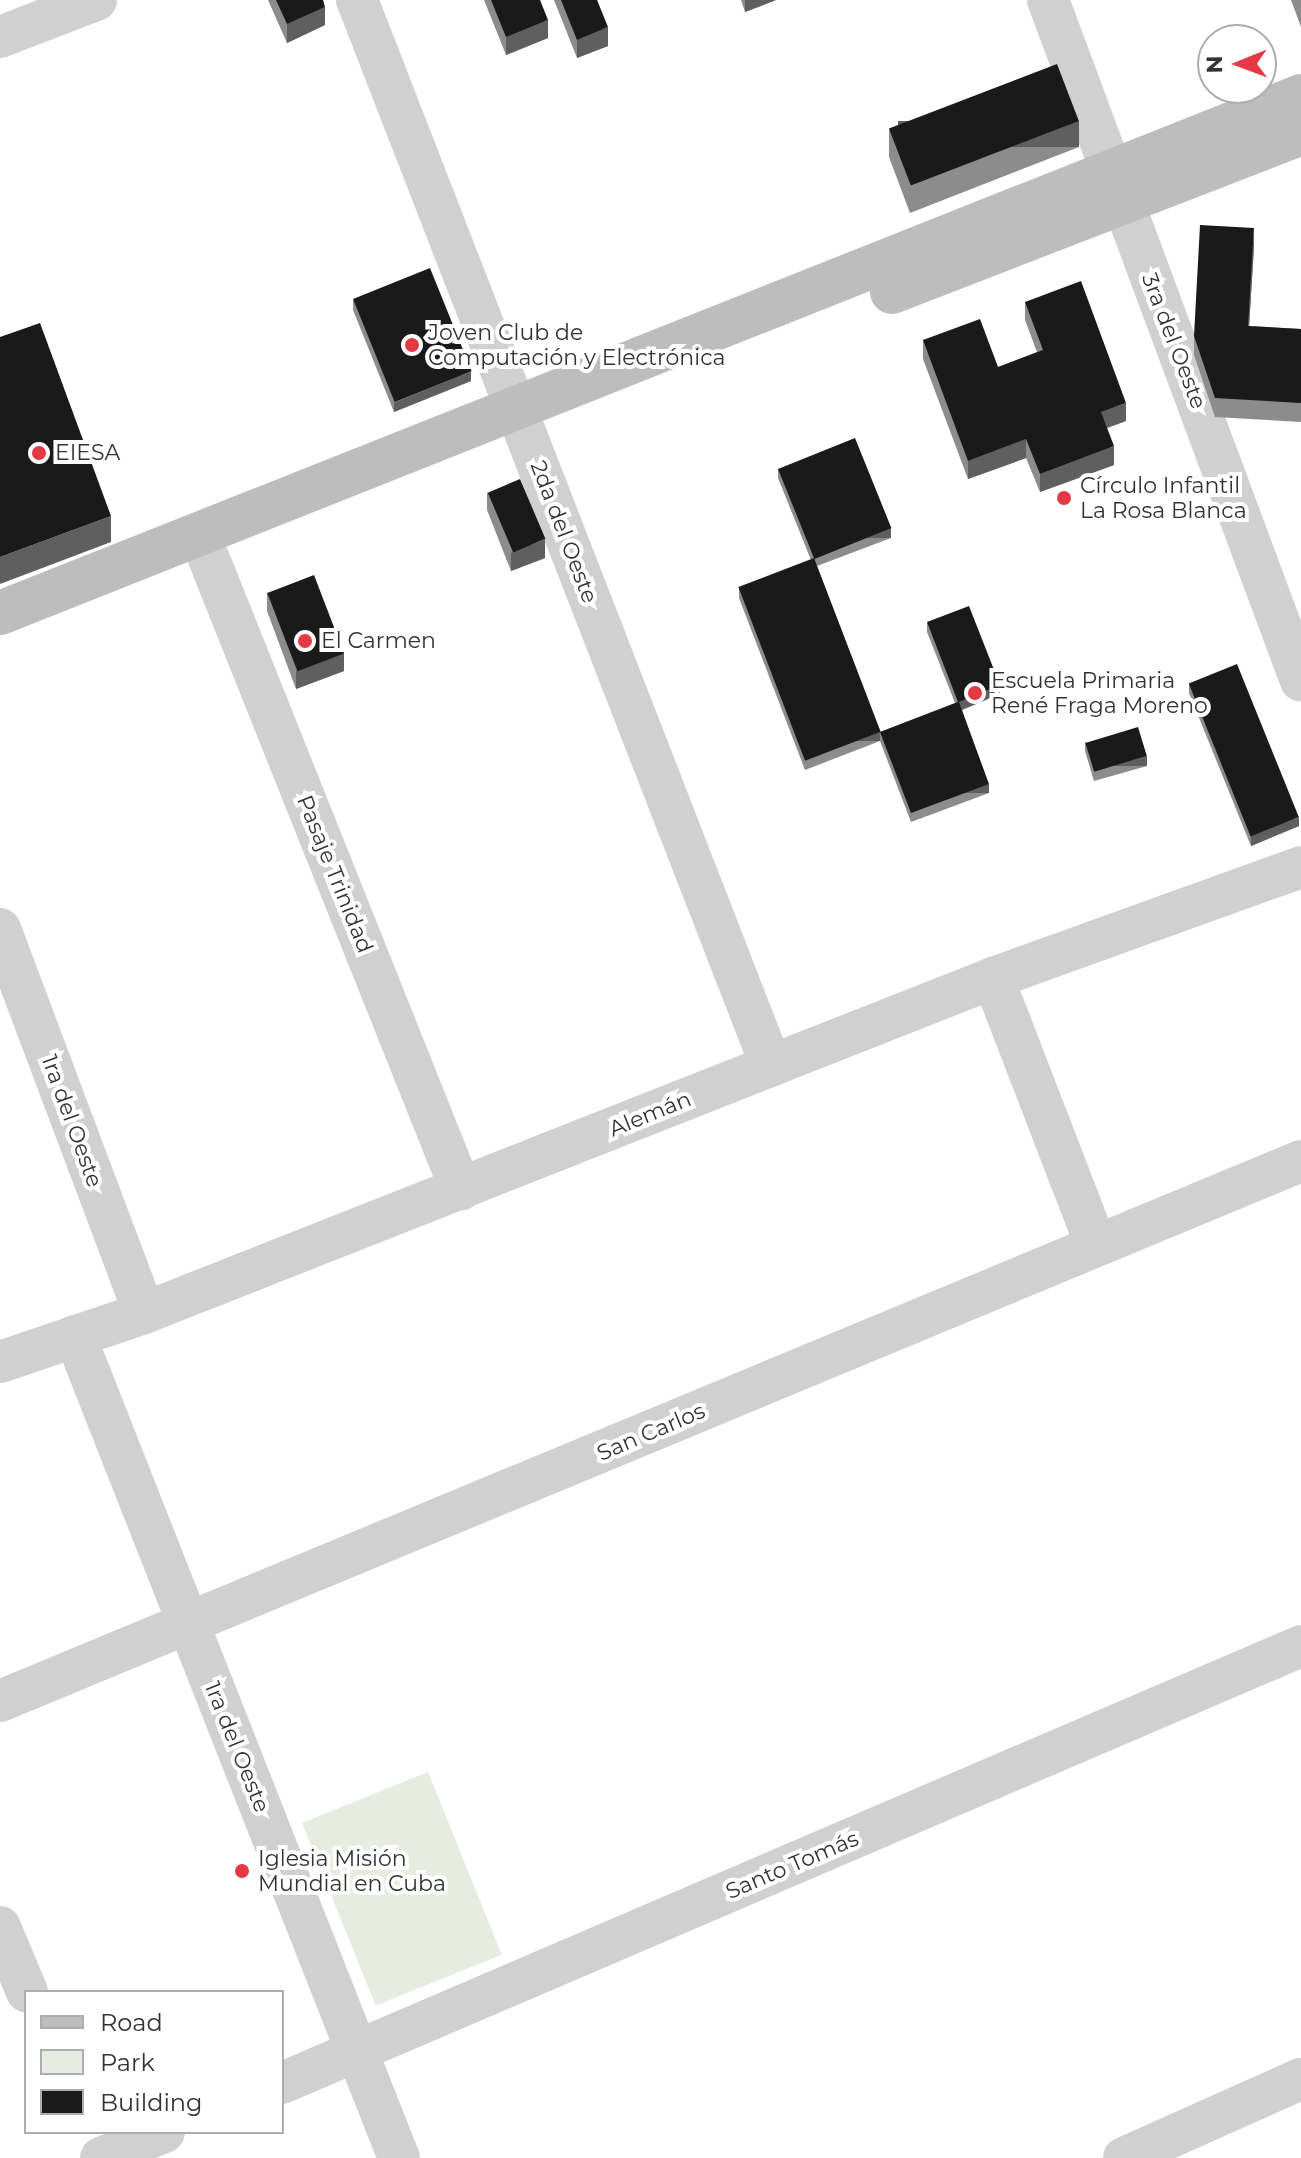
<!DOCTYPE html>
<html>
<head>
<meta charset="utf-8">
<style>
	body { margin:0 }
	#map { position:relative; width:1301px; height:2158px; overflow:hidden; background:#fff; font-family:Montserrat,sans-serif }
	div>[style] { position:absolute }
	.green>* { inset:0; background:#e6ecdf; transform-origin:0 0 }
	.minor>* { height:42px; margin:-21px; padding:0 21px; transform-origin:21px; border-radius:21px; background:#d0d0d0 }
	.secondary>* { height:44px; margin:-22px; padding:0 22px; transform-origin:22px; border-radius:22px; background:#bdbdbd }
	.wall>* { inset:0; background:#8c8c8c }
	.shaded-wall>* { inset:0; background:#5f5f5f; transform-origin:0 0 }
	.building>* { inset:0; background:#1a1a1a; transform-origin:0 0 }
	.dots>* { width:22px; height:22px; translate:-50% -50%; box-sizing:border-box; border:4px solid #fff; border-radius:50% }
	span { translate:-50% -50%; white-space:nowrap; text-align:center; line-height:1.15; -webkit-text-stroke:8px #fff; paint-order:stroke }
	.poi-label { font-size:22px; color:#333 }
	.left { translate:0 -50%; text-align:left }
	.street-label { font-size:22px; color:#333 }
	.legend { position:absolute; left:24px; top:1990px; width:260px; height:144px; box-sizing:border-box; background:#fff; border:2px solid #adadad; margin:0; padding:10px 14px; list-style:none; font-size:24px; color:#333 }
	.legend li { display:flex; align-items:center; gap:16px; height:40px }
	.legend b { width:40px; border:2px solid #adadad }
	.north { position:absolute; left:1197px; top:24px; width:80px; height:80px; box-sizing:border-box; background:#fff; border:2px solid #adadad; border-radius:50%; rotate:269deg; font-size:22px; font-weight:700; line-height:32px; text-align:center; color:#333 }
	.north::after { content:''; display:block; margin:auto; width:28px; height:36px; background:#e63946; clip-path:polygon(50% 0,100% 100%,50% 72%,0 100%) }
</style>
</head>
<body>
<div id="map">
	<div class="green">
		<i style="left:428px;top:1772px;width:197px;height:136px;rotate:68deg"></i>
	</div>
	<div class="minor">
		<i style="left:357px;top:0;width:1143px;rotate:68.76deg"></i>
		<i style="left:1048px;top:0;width:726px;rotate:69.62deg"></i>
		<i style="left:0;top:37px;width:103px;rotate:-21.1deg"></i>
		<i style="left:209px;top:559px;width:679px;rotate:68.23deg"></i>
		<i style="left:0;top:929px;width:410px;rotate:69.4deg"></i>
		<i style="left:993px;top:978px;width:286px;rotate:68.9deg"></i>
		<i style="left:75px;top:1336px;width:884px;rotate:68.49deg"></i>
		<i style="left:0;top:1362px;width:152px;rotate:-18.8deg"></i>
		<i style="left:144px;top:1313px;width:913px;rotate:-21.53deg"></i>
		<i style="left:993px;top:978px;width:327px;rotate:-19.8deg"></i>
		<i style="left:0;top:1701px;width:1409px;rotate:-22.54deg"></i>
		<i style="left:0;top:1927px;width:70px;rotate:67.4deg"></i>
		<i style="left:282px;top:2083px;width:1109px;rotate:-23.21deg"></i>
		<i style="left:101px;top:2158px;width:68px;rotate:-22.4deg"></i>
		<i style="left:1124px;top:2158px;width:194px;rotate:-24.1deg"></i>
	</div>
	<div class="secondary">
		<i style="left:892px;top:292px;width:439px;rotate:-21.2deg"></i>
		<i style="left:0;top:613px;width:1400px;rotate:-21.67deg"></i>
	</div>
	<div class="wall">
		<i style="clip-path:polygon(268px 0,323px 0,325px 25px,287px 43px)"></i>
		<i style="clip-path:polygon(484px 0,540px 0,548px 38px,506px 55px)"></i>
		<i style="clip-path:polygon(554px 0,597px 0,608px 46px,577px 58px)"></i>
		<i style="clip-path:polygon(741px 0,776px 0,745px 12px)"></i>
		<i style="clip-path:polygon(1291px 0,1301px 0,1301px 27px)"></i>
		<i style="clip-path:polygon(889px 130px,1079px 147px,910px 213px,889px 157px)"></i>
		<i style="clip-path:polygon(1254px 246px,1249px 326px,1301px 329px,1301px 422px,1215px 417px,1194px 355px,1194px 336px)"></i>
		<i style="clip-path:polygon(353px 300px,471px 381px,394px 412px,353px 310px)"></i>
		<i style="clip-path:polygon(1025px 302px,1126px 421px,1107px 428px,1114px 465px,1040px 492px,1026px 458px,968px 479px,923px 359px,923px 340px,998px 367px,1037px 352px,1025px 320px)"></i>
		<i style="clip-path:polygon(778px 469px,891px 538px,817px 566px,880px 732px,955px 703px,927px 632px,927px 622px,1000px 694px,962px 710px,989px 793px,911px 822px,880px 741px,805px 770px,739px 598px,739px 589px,811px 560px,778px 478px)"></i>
		<i style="clip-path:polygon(487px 492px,545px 558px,511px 571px,487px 510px)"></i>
		<i style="clip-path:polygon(267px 592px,344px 671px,296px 689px,267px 611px)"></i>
		<i style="clip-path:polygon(1189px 684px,1299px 826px,1251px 846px,1189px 693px)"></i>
		<i style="clip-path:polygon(1085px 742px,1147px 766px,1094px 781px,1085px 751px)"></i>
	</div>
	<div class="shaded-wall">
		<i style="clip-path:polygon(745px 0,776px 0,745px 12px)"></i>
		<i style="clip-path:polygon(325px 7px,325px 25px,287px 43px,287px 24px)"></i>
		<i style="clip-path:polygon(548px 20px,548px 38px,506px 55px,506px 37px)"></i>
		<i style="clip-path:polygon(608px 27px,608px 46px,577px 58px,577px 40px)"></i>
		<i style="left:1079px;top:121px;width:26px;height:181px;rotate:90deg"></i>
		<i style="clip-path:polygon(1254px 228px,1254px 246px,1248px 345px,1248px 326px)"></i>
		<i style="clip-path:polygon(471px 371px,471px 381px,394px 412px,394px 403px)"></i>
		<i style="clip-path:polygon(1126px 403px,1126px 421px,1101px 430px,1101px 412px)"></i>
		<i style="clip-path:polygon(1026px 439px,1026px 458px,968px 479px,968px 461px)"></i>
		<i style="clip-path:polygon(1114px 446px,1114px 465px,1040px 492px,1040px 474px)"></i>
		<i style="clip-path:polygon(111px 516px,111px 542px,0 584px,0 557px)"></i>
		<i style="left:891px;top:528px;width:10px;height:83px;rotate:90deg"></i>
		<i style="clip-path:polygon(545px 539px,545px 558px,511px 571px,511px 553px)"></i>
		<i style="clip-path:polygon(344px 653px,344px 671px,296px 689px,296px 671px)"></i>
		<i style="clip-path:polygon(1000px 685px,1000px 694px,959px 711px,959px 702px)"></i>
		<i style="left:880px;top:732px;width:9px;height:80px;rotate:90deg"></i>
		<i style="left:1147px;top:756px;width:10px;height:55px;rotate:90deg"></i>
		<i style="left:989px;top:784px;width:9px;height:83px;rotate:90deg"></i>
		<i style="clip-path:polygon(1299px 817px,1299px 826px,1251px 846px,1251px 836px)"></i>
	</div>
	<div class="building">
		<i style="clip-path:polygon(276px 0,323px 0,325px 7px,287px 24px)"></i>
		<i style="clip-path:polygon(491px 0,540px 0,548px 20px,506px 37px)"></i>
		<i style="clip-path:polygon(561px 0,597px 0,608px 27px,577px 40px)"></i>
		<i style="left:1057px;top:64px;width:61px;height:180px;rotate:69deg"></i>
		<i style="clip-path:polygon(1200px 225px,1254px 228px,1248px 326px,1301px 329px,1301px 403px,1215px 398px,1194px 336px)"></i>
		<i style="left:430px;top:268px;width:111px;height:83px;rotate:68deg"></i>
		<i style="clip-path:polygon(1081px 281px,1126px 403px,1101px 412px,1114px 446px,1040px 474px,1026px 439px,968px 461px,923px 340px,980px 319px,998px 367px,1043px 350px,1025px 302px)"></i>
		<i style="clip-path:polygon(40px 323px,111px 516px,0 557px,0 337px)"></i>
		<i style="left:855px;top:438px;width:97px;height:83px;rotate:68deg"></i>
		<i style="left:520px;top:479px;width:65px;height:35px;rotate:67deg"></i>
		<i style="left:814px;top:558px;width:186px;height:81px;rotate:69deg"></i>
		<i style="left:314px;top:575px;width:84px;height:50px;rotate:69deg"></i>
		<i style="clip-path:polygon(969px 606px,1000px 685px,959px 702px,989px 784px,911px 813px,880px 732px,958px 702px,927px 622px)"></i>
		<i style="left:1237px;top:664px;width:165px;height:52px;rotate:68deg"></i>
		<i style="left:1138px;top:727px;width:30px;height:55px;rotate:73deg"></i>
	</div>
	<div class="dots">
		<i style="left:412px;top:345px;background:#e63946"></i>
		<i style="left:39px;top:453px;background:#e63946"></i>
		<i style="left:1064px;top:498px;background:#e63946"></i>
		<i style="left:305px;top:641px;background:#e63946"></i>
		<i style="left:975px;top:693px;background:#e63946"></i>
		<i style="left:242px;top:1871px;background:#e63946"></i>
	</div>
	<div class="poi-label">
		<span class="left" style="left:428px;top:345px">Joven Club de<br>Computación y Electrónica</span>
		<span class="left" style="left:55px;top:453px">EIESA</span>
		<span class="left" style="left:1080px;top:498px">Círculo Infantil<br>La Rosa Blanca</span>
		<span class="left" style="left:321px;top:641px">El Carmen</span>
		<span class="left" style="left:991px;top:693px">Escuela Primaria<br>René Fraga Moreno</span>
		<span class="left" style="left:258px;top:1871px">Iglesia Misión<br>Mundial en Cuba</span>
	</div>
	<div class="street-label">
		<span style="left:1174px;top:341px;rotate:69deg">3ra del Oeste</span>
		<span style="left:564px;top:532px;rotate:69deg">2da del Oeste</span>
		<span style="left:335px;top:874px;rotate:68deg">Pasaje Trinidad</span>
		<span style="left:650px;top:1114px;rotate:-22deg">Alemán</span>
		<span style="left:72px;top:1121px;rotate:70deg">1ra del Oeste</span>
		<span style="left:651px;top:1432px;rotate:-23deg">San Carlos</span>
		<span style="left:237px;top:1747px;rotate:68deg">1ra del Oeste</span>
		<span style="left:792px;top:1865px;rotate:-23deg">Santo Tomás</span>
	</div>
	<ul class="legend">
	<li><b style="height:10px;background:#bdbdbd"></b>Road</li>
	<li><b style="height:22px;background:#e6ecdf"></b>Park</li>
	<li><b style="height:22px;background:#1a1a1a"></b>Building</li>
	</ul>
	<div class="north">N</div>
</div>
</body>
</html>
